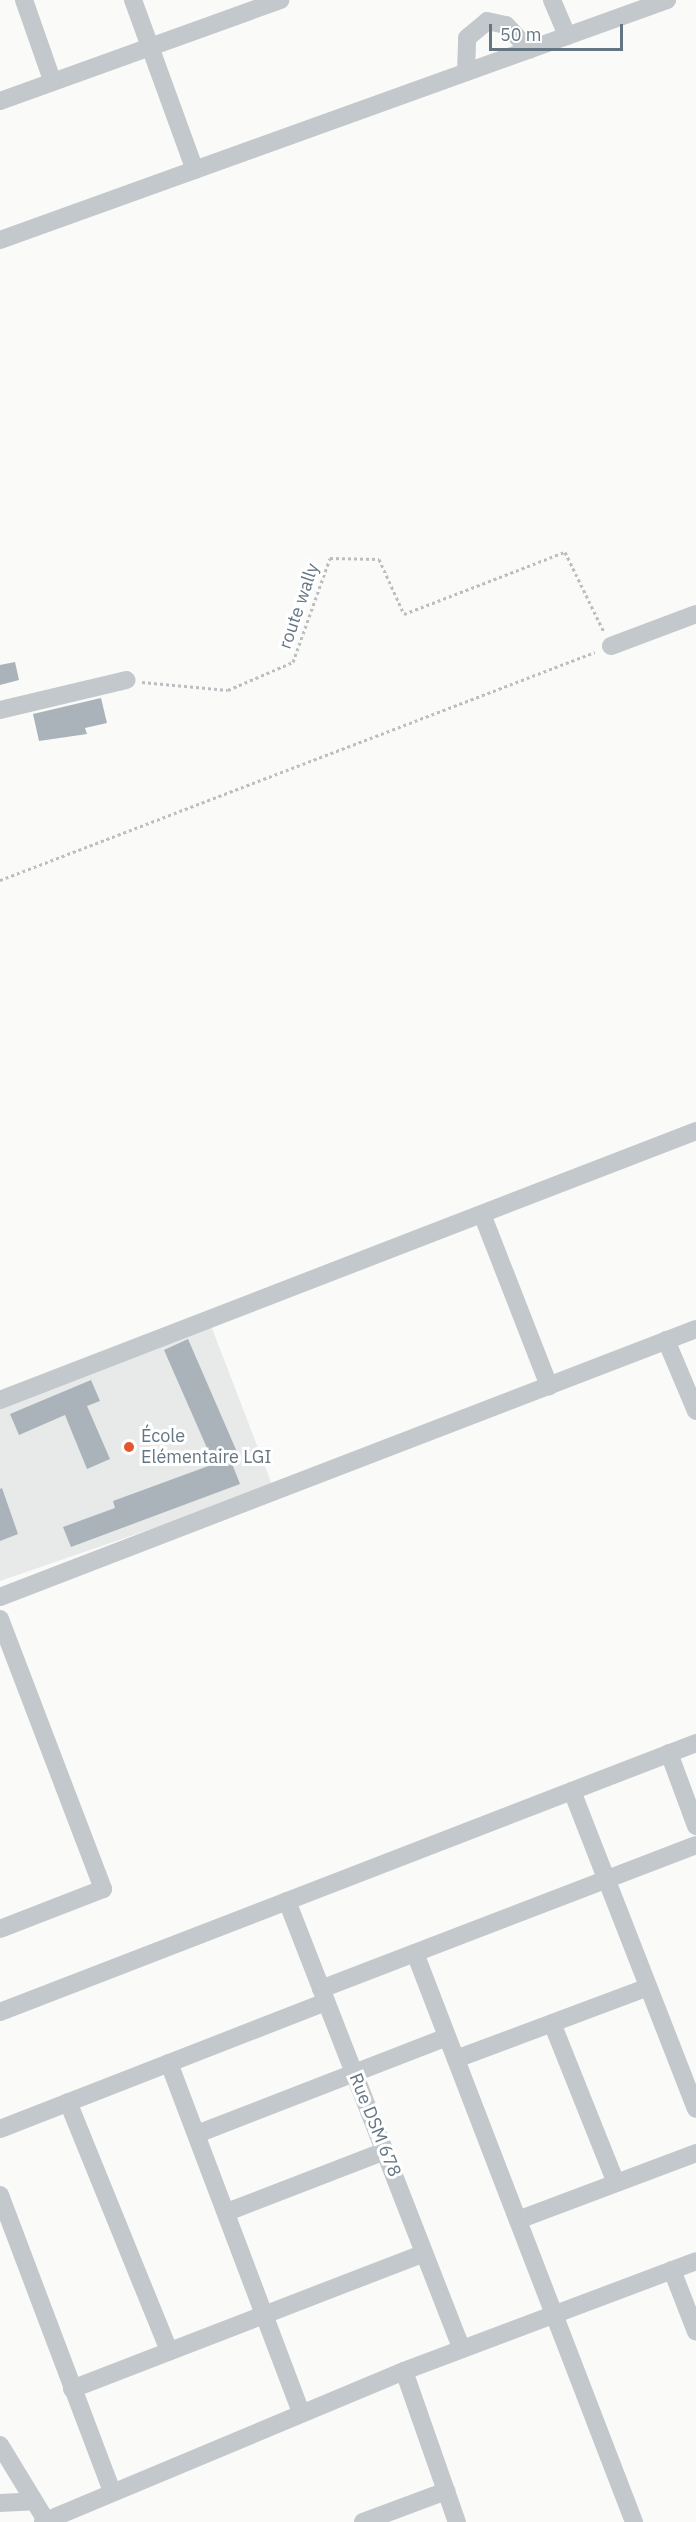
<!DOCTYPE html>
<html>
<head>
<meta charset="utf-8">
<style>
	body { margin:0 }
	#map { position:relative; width:696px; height:2522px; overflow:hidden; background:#fafaf8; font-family:"IBM Plex Sans",sans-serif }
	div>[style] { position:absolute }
	.built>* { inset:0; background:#e8e9e9 }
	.building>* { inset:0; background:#aab3b9 }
	.path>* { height:3px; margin-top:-1.5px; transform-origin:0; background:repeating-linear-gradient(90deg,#bbbfc2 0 3px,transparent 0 6px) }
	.minor>* { height:18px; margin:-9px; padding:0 9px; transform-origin:9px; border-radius:9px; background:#c3c8cc }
	.dots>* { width:16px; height:16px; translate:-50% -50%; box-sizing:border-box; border:3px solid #fff; border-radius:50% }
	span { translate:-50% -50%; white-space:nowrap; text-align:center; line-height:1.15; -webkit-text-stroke:6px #fff; paint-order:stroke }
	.street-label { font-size:18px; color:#657683 }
	.poi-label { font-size:18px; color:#657683 }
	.left { translate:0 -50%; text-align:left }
	.scale { position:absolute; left:489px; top:24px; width:134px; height:27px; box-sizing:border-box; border:3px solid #657683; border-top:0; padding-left:8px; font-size:18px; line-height:21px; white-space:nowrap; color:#657683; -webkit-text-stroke:4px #fff; paint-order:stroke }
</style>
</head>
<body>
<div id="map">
	<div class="built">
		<i style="clip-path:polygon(210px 1323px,273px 1487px,0 1581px,0 1406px)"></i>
	</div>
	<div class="building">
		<i style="clip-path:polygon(15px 662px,19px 680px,0 685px,0 665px)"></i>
		<i style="clip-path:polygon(101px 698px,107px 723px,85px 728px,87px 734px,39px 741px,33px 714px)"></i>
		<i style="clip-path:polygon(188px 1339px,237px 1452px,229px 1456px,240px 1484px,71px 1547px,63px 1527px,115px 1508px,113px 1501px,214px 1464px,164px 1350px)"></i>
		<i style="clip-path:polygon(91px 1380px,100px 1401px,87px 1406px,110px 1459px,87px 1469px,65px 1415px,19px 1435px,10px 1414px)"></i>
		<i style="clip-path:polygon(2px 1488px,18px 1534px,0 1541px,0 1489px)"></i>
	</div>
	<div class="path">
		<i style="left:142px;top:682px;width:86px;rotate:5.3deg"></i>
		<i style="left:228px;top:690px;width:71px;rotate:-23.3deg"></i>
		<i style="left:293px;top:662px;width:110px;rotate:-70.4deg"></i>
		<i style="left:330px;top:558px;width:49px;rotate:1.2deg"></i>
		<i style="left:379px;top:559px;width:60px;rotate:65.6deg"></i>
		<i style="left:404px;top:614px;width:173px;rotate:-21.1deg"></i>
		<i style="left:565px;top:552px;width:89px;rotate:64deg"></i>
		<i style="left:0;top:880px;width:637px;rotate:-20.97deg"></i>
	</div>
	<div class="minor">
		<i style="left:24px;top:0;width:85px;rotate:70.7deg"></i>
		<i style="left:133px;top:0;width:181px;rotate:70deg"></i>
		<i style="left:552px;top:0;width:39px;rotate:67deg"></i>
		<i style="left:466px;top:72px;width:34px;rotate:-88deg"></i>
		<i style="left:467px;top:38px;width:26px;rotate:-40deg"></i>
		<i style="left:487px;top:21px;width:19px;rotate:12deg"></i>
		<i style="left:506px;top:25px;width:34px;rotate:47deg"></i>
		<i style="left:0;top:101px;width:298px;rotate:-19.8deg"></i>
		<i style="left:0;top:240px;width:709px;rotate:-19.79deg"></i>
		<i style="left:611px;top:646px;width:91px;rotate:-20.6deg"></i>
		<i style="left:0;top:710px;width:130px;rotate:-13.3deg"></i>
		<i style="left:482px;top:1214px;width:185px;rotate:68.7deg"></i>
		<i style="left:666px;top:1340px;width:77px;rotate:67.1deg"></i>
		<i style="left:0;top:1400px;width:746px;rotate:-21.13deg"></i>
		<i style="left:0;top:1597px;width:746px;rotate:-21.06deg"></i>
		<i style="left:0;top:1619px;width:289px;rotate:69.1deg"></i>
		<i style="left:103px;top:1889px;width:110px;rotate:158.8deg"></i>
		<i style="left:669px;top:1753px;width:78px;rotate:69.7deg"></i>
		<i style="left:572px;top:1791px;width:341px;rotate:68.7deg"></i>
		<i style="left:287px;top:1901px;width:481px;rotate:68.7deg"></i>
		<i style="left:415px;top:1953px;width:610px;rotate:68.95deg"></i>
		<i style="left:321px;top:1989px;width:402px;rotate:-21deg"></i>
		<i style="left:0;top:2012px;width:746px;rotate:-21.13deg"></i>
		<i style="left:552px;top:2023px;width:172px;rotate:68.2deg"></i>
		<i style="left:456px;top:2059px;width:203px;rotate:-20.5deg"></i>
		<i style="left:169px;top:2063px;width:374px;rotate:69.3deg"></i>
		<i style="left:68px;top:2102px;width:269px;rotate:67.9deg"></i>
		<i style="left:0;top:2129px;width:350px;rotate:-21.3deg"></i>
		<i style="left:197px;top:2134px;width:268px;rotate:-21.2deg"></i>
		<i style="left:0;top:2195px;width:316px;rotate:69.3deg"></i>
		<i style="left:227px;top:2212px;width:169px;rotate:-21.1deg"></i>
		<i style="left:518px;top:2220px;width:190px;rotate:-20.6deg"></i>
		<i style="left:672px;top:2270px;width:66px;rotate:68.8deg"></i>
		<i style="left:404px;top:2371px;width:160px;rotate:70.7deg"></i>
		<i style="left:72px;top:2389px;width:377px;rotate:-21.1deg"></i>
		<i style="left:0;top:2445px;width:90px;rotate:58.6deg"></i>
		<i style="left:0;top:2503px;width:34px;rotate:-3deg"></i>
		<i style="left:43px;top:2522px;width:391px;rotate:-22.7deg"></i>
		<i style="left:404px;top:2371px;width:312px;rotate:-20.6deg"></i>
		<i style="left:363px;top:2522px;width:89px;rotate:-20.5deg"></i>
	</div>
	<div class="dots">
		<i style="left:129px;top:1447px;background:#e4572e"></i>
	</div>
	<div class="street-label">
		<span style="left:299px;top:606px;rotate:-71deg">route wally</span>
		<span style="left:375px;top:2125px;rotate:68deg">Rue DSM 678</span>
	</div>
	<div class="poi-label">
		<span class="left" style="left:141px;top:1447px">École<br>Elémentaire LGI</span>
	</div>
	<div class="scale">50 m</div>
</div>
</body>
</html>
